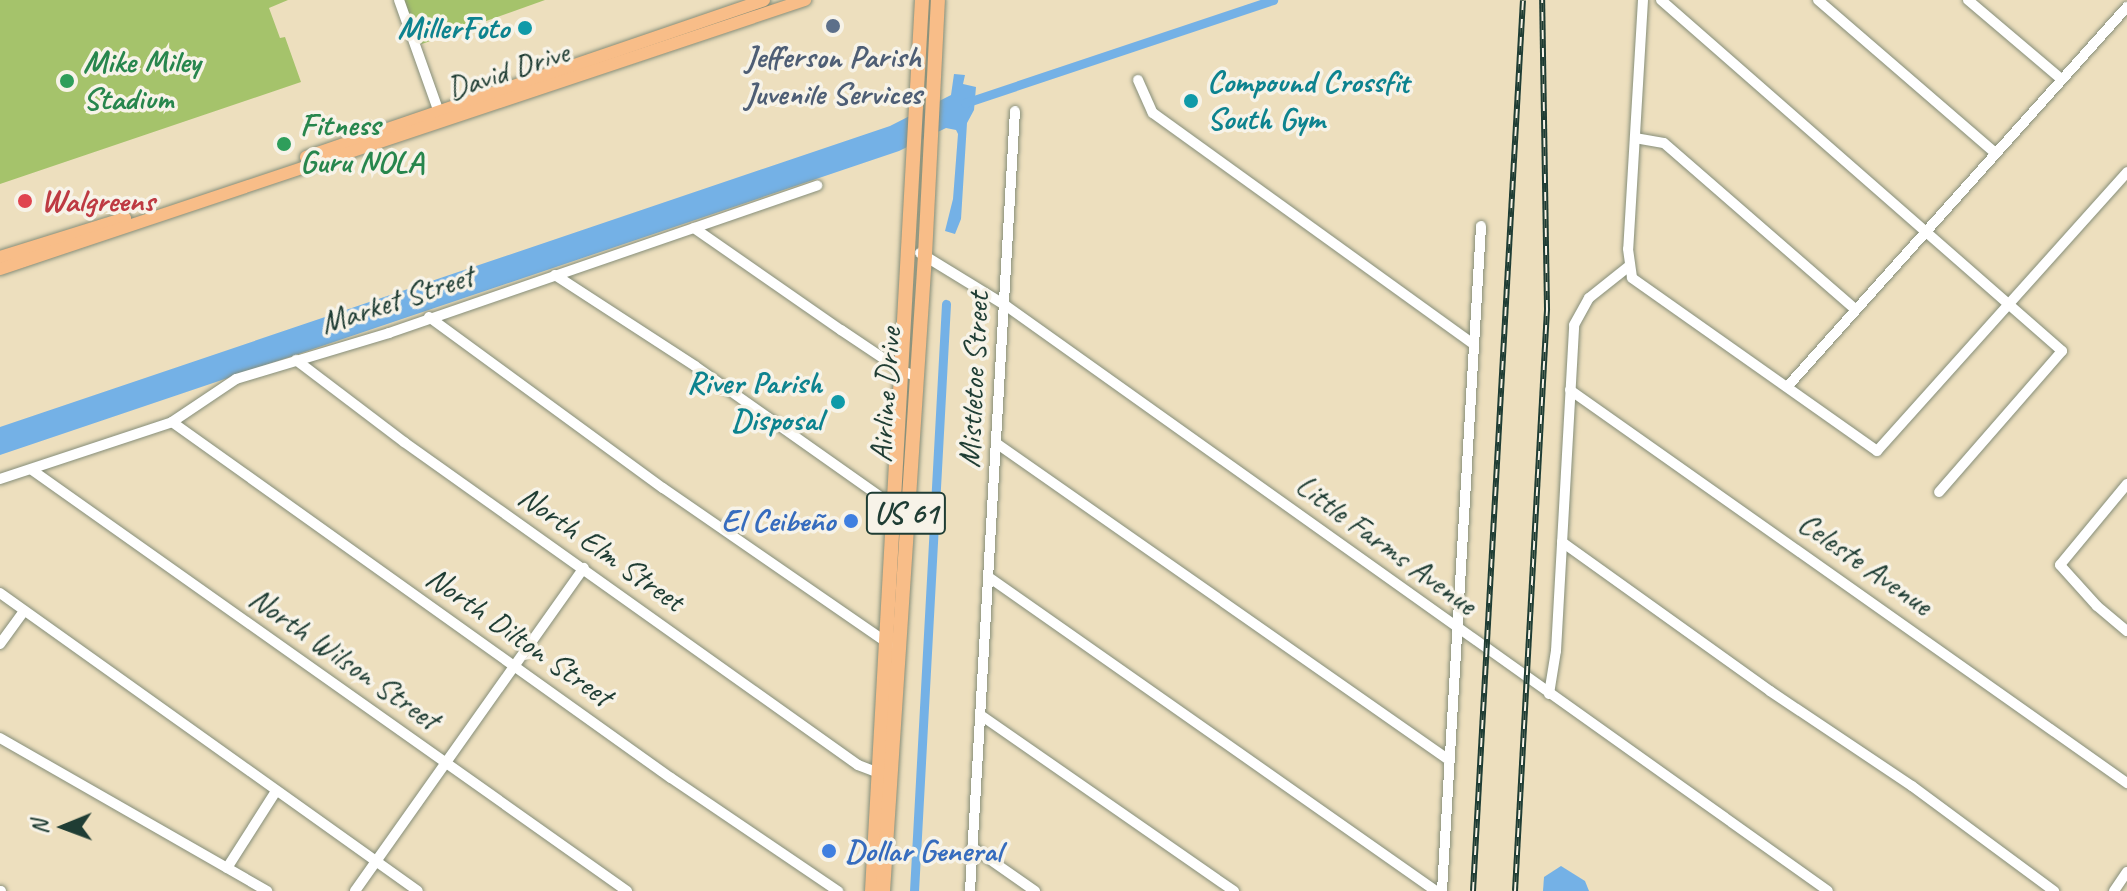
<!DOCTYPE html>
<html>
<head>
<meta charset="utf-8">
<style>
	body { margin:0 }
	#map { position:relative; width:2127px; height:891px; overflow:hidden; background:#eddfbe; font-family:Caveat,sans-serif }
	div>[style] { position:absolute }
	.green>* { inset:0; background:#a5c36b }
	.water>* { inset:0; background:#74b1e6 }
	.canal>* { height:9px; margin:-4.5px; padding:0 4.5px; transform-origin:4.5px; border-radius:4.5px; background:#74b1e6 }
	.roads { filter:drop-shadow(0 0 2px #868e79) drop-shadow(0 0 2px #868e79) }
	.minor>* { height:10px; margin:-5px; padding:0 5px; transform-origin:5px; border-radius:5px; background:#fff }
	.major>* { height:12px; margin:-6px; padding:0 6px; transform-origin:6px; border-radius:6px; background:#f8bd88 }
	.highway>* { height:14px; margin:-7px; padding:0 7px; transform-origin:7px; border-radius:7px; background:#f8bd88 }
	.rail>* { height:6px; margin-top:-3px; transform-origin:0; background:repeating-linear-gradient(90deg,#f7f3e8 0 9px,#1f3d34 0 18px); box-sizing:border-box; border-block:2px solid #1f3d34 }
	.dots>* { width:22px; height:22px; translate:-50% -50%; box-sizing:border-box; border:4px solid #f7f3e8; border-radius:50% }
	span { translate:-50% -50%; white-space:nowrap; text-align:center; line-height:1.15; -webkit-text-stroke:7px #f7f3e8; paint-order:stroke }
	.shield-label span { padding:2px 6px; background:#f7f3e8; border:2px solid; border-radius:6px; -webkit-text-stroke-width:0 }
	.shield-label { font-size:30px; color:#1f3d34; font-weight:700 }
	.culture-label { font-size:32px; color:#0d838f; font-weight:700 }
	.right { translate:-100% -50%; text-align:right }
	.left { translate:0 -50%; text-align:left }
	.service-label { font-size:32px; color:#4e5e75; font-weight:700 }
	.leisure-label { font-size:32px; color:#27864d; font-weight:700 }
	.street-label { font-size:32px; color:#1f3d34 }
	.health-label { font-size:32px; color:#be3a42; font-weight:700 }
	.shop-label { font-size:32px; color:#366cbe; font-weight:700 }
	.north { position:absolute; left:24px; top:787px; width:80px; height:80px; -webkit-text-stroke:6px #f7f3e8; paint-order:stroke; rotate:269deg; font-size:22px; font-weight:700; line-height:32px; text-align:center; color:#1f3d34 }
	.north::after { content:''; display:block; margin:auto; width:28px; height:36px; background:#1f3d34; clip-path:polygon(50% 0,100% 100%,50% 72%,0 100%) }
</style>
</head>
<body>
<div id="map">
	<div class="green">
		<i style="clip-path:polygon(0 0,288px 0,269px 8px,280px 38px,285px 37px,301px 82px,0 184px)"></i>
		<i style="clip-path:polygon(404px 0,545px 0,419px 45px)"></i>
	</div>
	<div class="water">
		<i style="clip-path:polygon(954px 74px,965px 75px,963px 84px,976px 87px,974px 110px,967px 123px,961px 219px,955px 234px,945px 231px,953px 199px,958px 134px,956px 130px,946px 128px,899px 151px,0 455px,0 427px,890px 126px,951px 95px)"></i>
		<i style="clip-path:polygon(1561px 866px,1585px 881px,1589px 891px,1543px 891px,1544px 877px)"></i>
	</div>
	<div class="canal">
		<i style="left:965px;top:103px;width:325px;rotate:-18.5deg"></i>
		<i style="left:914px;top:891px;width:588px;rotate:-86.88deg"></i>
	</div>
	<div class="roads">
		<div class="minor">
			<i style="left:399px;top:0;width:125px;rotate:70.4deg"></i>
			<i style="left:1643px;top:0;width:249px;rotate:93.4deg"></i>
			<i style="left:1628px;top:249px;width:29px;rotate:82deg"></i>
			<i style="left:1632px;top:278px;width:300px;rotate:35.2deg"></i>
			<i style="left:1877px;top:451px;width:375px;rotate:-48.1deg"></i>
			<i style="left:1661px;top:0;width:533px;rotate:41.2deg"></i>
			<i style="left:2062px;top:351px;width:187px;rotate:131.1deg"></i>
			<i style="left:1818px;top:0;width:234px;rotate:40.8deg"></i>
			<i style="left:1968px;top:0;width:122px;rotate:40.3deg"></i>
			<i style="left:1138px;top:80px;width:36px;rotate:66deg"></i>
			<i style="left:1153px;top:113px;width:395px;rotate:35.8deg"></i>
			<i style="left:1635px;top:138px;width:29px;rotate:10deg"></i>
			<i style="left:1664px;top:143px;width:254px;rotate:41deg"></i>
			<i style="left:694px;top:228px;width:179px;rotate:34.8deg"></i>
			<i style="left:841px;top:330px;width:73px;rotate:33.9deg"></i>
			<i style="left:902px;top:371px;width:15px;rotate:20deg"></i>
			<i style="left:920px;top:253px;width:100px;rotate:31.5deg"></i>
			<i style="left:1005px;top:305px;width:1010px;rotate:35.45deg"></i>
			<i style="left:555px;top:275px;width:167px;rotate:33deg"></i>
			<i style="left:695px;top:366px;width:246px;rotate:35.2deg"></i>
			<i style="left:429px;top:317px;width:290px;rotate:36.2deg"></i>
			<i style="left:663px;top:488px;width:277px;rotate:34.6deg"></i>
			<i style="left:296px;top:360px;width:136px;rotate:37.2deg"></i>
			<i style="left:404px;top:442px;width:557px;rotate:35.43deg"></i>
			<i style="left:858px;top:765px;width:22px;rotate:21deg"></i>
			<i style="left:1787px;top:387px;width:510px;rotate:-48.18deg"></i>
			<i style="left:1570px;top:390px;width:682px;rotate:35.21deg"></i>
			<i style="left:172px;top:422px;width:613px;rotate:35.51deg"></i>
			<i style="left:671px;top:778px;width:202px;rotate:34.1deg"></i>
			<i style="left:996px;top:443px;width:553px;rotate:34.98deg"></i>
			<i style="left:32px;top:470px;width:729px;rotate:35.28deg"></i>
			<i style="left:0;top:479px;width:181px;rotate:-18.3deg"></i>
			<i style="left:172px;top:422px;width:77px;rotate:-33.9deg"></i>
			<i style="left:236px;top:379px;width:160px;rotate:-16.7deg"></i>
			<i style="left:389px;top:333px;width:453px;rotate:-19deg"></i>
			<i style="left:2127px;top:484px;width:105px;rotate:129.6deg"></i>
			<i style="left:2060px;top:565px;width:55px;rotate:47.9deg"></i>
			<i style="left:2097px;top:606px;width:39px;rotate:40deg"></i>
			<i style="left:1562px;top:542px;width:256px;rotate:35.6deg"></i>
			<i style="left:1770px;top:691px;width:171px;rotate:33.8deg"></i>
			<i style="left:1912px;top:786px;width:177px;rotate:36.5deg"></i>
			<i style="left:990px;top:578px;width:545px;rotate:35.06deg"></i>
			<i style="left:0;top:593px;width:513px;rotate:35.49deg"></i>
			<i style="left:0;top:644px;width:41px;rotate:-54deg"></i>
			<i style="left:1549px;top:694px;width:44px;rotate:-80.8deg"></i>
			<i style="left:1556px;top:651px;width:326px;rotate:-86.8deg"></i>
			<i style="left:1574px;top:325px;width:31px;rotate:-61deg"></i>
			<i style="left:1589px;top:298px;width:50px;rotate:-38.5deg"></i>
			<i style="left:982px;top:716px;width:307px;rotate:34.8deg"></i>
			<i style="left:0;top:738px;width:308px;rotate:29.8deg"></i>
			<i style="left:972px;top:847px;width:77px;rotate:34.9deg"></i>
			<i style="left:227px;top:868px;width:91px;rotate:-57.5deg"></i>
			<i style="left:0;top:891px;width:1px"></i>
			<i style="left:355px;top:891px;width:396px;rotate:-54.7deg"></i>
			<i style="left:970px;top:891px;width:781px;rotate:-86.7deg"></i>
			<i style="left:1442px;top:891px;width:666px;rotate:-86.64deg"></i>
			<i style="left:2114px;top:891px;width:23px;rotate:-56deg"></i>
		</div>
		<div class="major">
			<i style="left:306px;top:157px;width:484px;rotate:-18.9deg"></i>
			<i style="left:0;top:257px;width:131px;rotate:-17.3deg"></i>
			<i style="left:0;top:269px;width:849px;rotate:-18.48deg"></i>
		</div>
		<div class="highway">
			<i style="left:872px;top:891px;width:892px;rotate:-86.79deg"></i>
			<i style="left:883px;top:891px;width:637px;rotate:-86.22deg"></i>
			<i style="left:925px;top:255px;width:255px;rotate:-87.1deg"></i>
		</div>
	</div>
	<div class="rail">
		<i style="left:1473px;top:891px;width:892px;rotate:-86.79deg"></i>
		<i style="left:1515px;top:891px;width:583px;rotate:-86.85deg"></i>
		<i style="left:1547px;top:309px;width:309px;rotate:-90.9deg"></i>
	</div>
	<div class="dots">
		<i style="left:833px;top:26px;background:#5c6f8a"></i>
		<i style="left:525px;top:28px;background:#0f9aa8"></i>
		<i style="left:67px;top:81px;background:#2e9e5b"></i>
		<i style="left:1191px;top:101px;background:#0f9aa8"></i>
		<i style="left:284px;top:144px;background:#2e9e5b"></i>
		<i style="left:25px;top:201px;background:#e0444e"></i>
		<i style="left:838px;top:402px;background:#0f9aa8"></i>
		<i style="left:851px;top:521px;background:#3f7fe0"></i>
		<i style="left:829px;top:851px;background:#3f7fe0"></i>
	</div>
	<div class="shield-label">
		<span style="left:906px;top:513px">US 61</span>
	</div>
	<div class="culture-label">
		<span class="right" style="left:509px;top:28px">MillerFoto</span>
		<span class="left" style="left:1207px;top:101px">Compound Crossfit<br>South Gym</span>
		<span class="right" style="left:822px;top:402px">River Parish<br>Disposal</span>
	</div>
	<div class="service-label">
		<span style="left:833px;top:76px">Jefferson Parish<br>Juvenile Services</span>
	</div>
	<div class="leisure-label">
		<span class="left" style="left:83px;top:81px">Mike Miley<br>Stadium</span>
		<span class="left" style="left:300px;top:144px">Fitness<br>Guru NOLA</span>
	</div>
	<div class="street-label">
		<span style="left:508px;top:71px;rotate:-18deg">David Drive</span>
		<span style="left:397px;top:300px;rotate:-18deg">Market Street</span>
		<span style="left:974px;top:380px;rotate:-87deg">Mistletoe Street</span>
		<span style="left:886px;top:395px;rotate:-86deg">Airline Drive</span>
		<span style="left:1386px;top:545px;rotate:36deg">Little Farms Avenue</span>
		<span style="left:601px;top:549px;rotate:35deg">North Elm Street</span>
		<span style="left:1865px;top:564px;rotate:35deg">Celeste Avenue</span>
		<span style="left:519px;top:637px;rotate:35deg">North Dilton Street</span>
		<span style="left:344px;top:659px;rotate:35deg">North Wilson Street</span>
	</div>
	<div class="health-label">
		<span class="left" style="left:41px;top:201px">Walgreens</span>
	</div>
	<div class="shop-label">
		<span class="right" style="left:835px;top:521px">El Ceibeño</span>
		<span class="left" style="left:845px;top:851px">Dollar General</span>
	</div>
	<div class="north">N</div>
</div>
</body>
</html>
